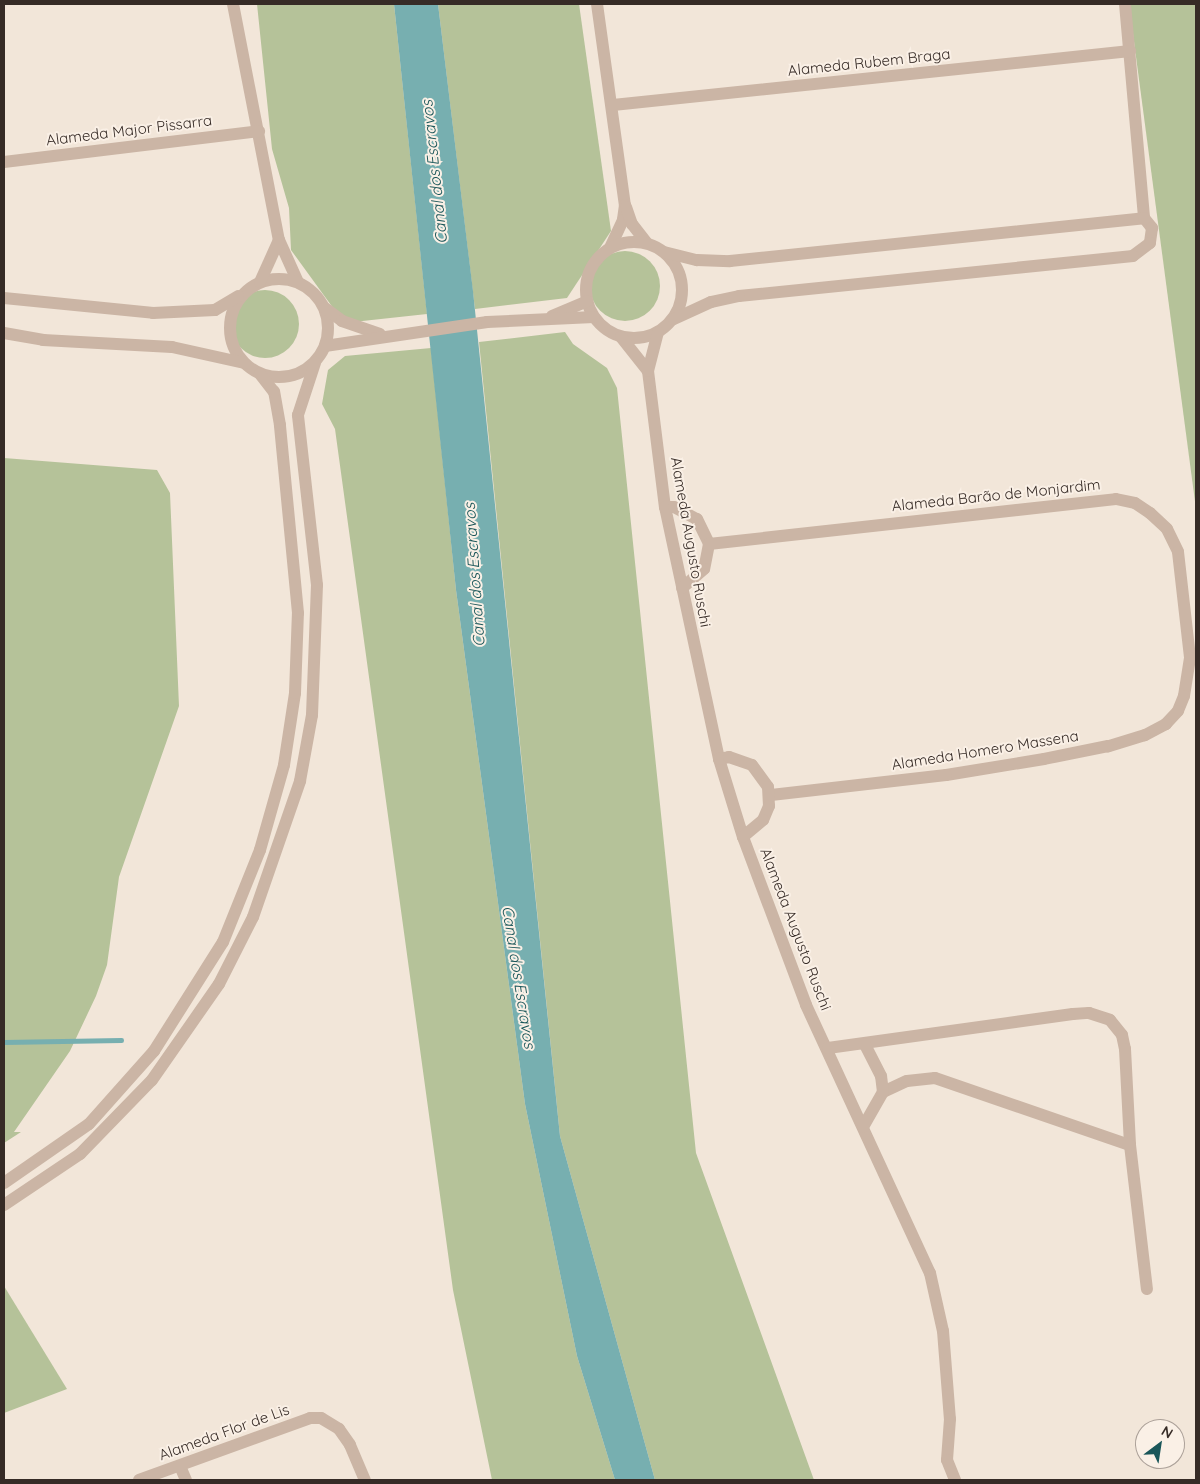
<!DOCTYPE html>
<html>
<head>
<meta charset="utf-8">
<style>
	body { margin:0 }
	#map { position:relative; width:1200px; height:1484px; overflow:hidden; background:#f2e6d9; font-family:Quicksand,sans-serif }
	div>[style] { position:absolute }
	.green>* { inset:0; background:#b5c299 }
	.round { border-radius:50% }
	.water>* { inset:0; background:#77afb0 }
	.stream>* { height:4.5px; margin:-2.25px; padding:0 2.25px; transform-origin:2.25px; border-radius:2.25px; background:#77afb0 }
	.minor>* { height:12px; margin:-6px; padding:0 6px; transform-origin:6px; border-radius:6px; background:#cbb5a5 }
	.minor>.ring { margin:-6px; padding:0; box-sizing:content-box; background:none; border:12px solid #cbb5a5; border-radius:50% }
	span { translate:-50% -50%; white-space:nowrap; text-align:center; line-height:1.15; -webkit-text-stroke:4px #faf0e6; paint-order:stroke }
	.street-label { font-size:15px; color:#362b26 }
	.water-label { font-size:16px; color:#1a5659; font-style:italic }
	.frame { position:absolute; inset:0; border:5px solid #362b26; pointer-events:none }
	.north { position:absolute; left:1135px; top:1419px; width:50px; height:50px; box-sizing:border-box; background:#faf0e6; border:1px solid #aca199; border-radius:50%; rotate:31deg; font-size:14px; font-weight:700; line-height:20px; text-align:center; color:#362b26 }
	.north::after { content:''; display:block; margin:auto; width:18px; height:22px; background:#1a5659; clip-path:polygon(50% 0,100% 100%,50% 72%,0 100%) }
</style>
</head>
<body>
<div id="map">
	<div class="green">
		<i style="clip-path:polygon(257px 4px,394px 4px,427px 314px,344px 323px,291px 250px,289px 208px,272px 149px)"></i>
		<i style="clip-path:polygon(438px 4px,579px 4px,611px 231px,567px 298px,475px 309px)"></i>
		<i style="clip-path:polygon(1129px 4px,1196px 4px,1196px 509px)"></i>
		<i class="round" style="left:590px;top:251px;width:70px;height:70px"></i>
		<i class="round" style="left:231px;top:290px;width:68px;height:68px"></i>
		<i style="clip-path:polygon(565px 332px,573px 344px,607px 368px,617px 388px,696px 1153px,814px 1480px,655px 1480px,560px 1136px,479px 342px)"></i>
		<i style="clip-path:polygon(431px 348px,456px 590px,525px 1104px,577px 1356px,615px 1480px,492px 1480px,453px 1290px,335px 429px,322px 404px,328px 370px,345px 356px)"></i>
		<i style="clip-path:polygon(4px 458px,157px 470px,170px 493px,179px 706px,119px 877px,107px 965px,96px 996px,70px 1051px,14px 1132px,21px 1132px,4px 1143px)"></i>
		<i style="clip-path:polygon(4px 1286px,67px 1389px,4px 1413px)"></i>
	</div>
	<div class="water">
		<i style="clip-path:polygon(394px 4px,438px 4px,473px 291px,560px 1136px,655px 1480px,615px 1480px,577px 1356px,525px 1104px,456px 590px)"></i>
	</div>
	<div class="stream">
		<i style="left:4px;top:1042px;width:117px;rotate:-1deg"></i>
	</div>
	<div class="minor">
		<i style="left:233px;top:4px;width:240px;rotate:79deg"></i>
		<i style="left:279px;top:240px;width:46px;rotate:65.7deg"></i>
		<i style="left:597px;top:4px;width:203px;rotate:82.1deg"></i>
		<i style="left:625px;top:205px;width:15px;rotate:98deg"></i>
		<i style="left:623px;top:220px;width:31px;rotate:115deg"></i>
		<i style="left:1125px;top:4px;width:215px;rotate:84.9deg"></i>
		<i style="left:613px;top:105px;width:520px;rotate:-5.96deg"></i>
		<i style="left:4px;top:162px;width:257px;rotate:-6.9deg"></i>
		<i style="left:626px;top:207px;width:18px;rotate:71deg"></i>
		<i style="left:632px;top:224px;width:24px;rotate:52deg"></i>
		<i class="ring" style="left:586px;top:242px;width:84px;height:84px"></i>
		<i style="left:664px;top:252px;width:34px;rotate:14deg"></i>
		<i style="left:697px;top:260px;width:33px;rotate:2deg"></i>
		<i style="left:730px;top:261px;width:416px;rotate:-5.9deg"></i>
		<i style="left:1144px;top:218px;width:13px;rotate:51deg"></i>
		<i style="left:1152px;top:228px;width:15px;rotate:98deg"></i>
		<i style="left:1150px;top:243px;width:21px;rotate:143deg"></i>
		<i style="left:1133px;top:256px;width:396px;rotate:174.2deg"></i>
		<i style="left:739px;top:296px;width:29px;rotate:168deg"></i>
		<i style="left:711px;top:302px;width:41px;rotate:155.3deg"></i>
		<i class="ring" style="left:230px;top:279px;width:86px;height:86px"></i>
		<i style="left:260px;top:282px;width:46px;rotate:-65.7deg"></i>
		<i style="left:4px;top:298px;width:150px;rotate:5.7deg"></i>
		<i style="left:153px;top:313px;width:62px;rotate:-2.8deg"></i>
		<i style="left:215px;top:310px;width:27px;rotate:-31deg"></i>
		<i style="left:325px;top:308px;width:21px;rotate:37deg"></i>
		<i style="left:342px;top:321px;width:40px;rotate:18.9deg"></i>
		<i style="left:552px;top:316px;width:38px;rotate:-23deg"></i>
		<i style="left:658px;top:332px;width:40px;rotate:104.4deg"></i>
		<i style="left:648px;top:371px;width:137px;rotate:82.9deg"></i>
		<i style="left:665px;top:507px;width:258px;rotate:77.9deg"></i>
		<i style="left:719px;top:759px;width:82px;rotate:72.9deg"></i>
		<i style="left:743px;top:837px;width:179px;rotate:69.4deg"></i>
		<i style="left:806px;top:1005px;width:295px;rotate:65.2deg"></i>
		<i style="left:930px;top:1273px;width:59px;rotate:77.4deg"></i>
		<i style="left:943px;top:1331px;width:88px;rotate:85.5deg"></i>
		<i style="left:950px;top:1419px;width:41px;rotate:94.2deg"></i>
		<i style="left:947px;top:1460px;width:22px;rotate:68deg"></i>
		<i style="left:4px;top:333px;width:40px;rotate:10deg"></i>
		<i style="left:43px;top:340px;width:129px;rotate:3.1deg"></i>
		<i style="left:172px;top:347px;width:74px;rotate:12.5deg"></i>
		<i style="left:621px;top:337px;width:43px;rotate:51.5deg"></i>
		<i style="left:325px;top:346px;width:164px;rotate:-8.4deg"></i>
		<i style="left:487px;top:322px;width:107px;rotate:-2.7deg"></i>
		<i style="left:665px;top:507px;width:9px"></i>
		<i style="left:674px;top:507px;width:26px;rotate:28deg"></i>
		<i style="left:697px;top:519px;width:28px;rotate:64deg"></i>
		<i style="left:709px;top:544px;width:25px;rotate:101deg"></i>
		<i style="left:704px;top:569px;width:29px;rotate:139deg"></i>
		<i style="left:709px;top:544px;width:409px;rotate:-6.3deg"></i>
		<i style="left:1116px;top:499px;width:19px;rotate:12deg"></i>
		<i style="left:1135px;top:503px;width:18px;rotate:34deg"></i>
		<i style="left:1150px;top:513px;width:23px;rotate:43deg"></i>
		<i style="left:1167px;top:529px;width:25px;rotate:64deg"></i>
		<i style="left:1178px;top:552px;width:107px;rotate:83.5deg"></i>
		<i style="left:1190px;top:658px;width:38px;rotate:99deg"></i>
		<i style="left:1184px;top:696px;width:16px;rotate:112deg"></i>
		<i style="left:1178px;top:711px;width:18px;rotate:133deg"></i>
		<i style="left:1166px;top:724px;width:24px;rotate:152deg"></i>
		<i style="left:1145px;top:735px;width:39px;rotate:163deg"></i>
		<i style="left:1108px;top:746px;width:65px;rotate:168.5deg"></i>
		<i style="left:1044px;top:759px;width:99px;rotate:170.7deg"></i>
		<i style="left:946px;top:775px;width:176px;rotate:173.5deg"></i>
		<i style="left:719px;top:759px;width:10px;rotate:-11deg"></i>
		<i style="left:729px;top:757px;width:24px;rotate:19deg"></i>
		<i style="left:752px;top:765px;width:27px;rotate:54deg"></i>
		<i style="left:768px;top:787px;width:19px;rotate:87deg"></i>
		<i style="left:769px;top:806px;width:15px;rotate:113deg"></i>
		<i style="left:763px;top:820px;width:26px;rotate:140deg"></i>
		<i style="left:828px;top:1048px;width:247px;rotate:-7.9deg"></i>
		<i style="left:1073px;top:1014px;width:16px;rotate:-4deg"></i>
		<i style="left:1089px;top:1013px;width:22px;rotate:18deg"></i>
		<i style="left:1110px;top:1020px;width:19px;rotate:51deg"></i>
		<i style="left:1122px;top:1035px;width:14px;rotate:78deg"></i>
		<i style="left:1125px;top:1049px;width:96px;rotate:87deg"></i>
		<i style="left:1130px;top:1145px;width:145px;rotate:83.3deg"></i>
		<i style="left:883px;top:1092px;width:26px;rotate:-25deg"></i>
		<i style="left:907px;top:1081px;width:28px;rotate:-6deg"></i>
		<i style="left:935px;top:1078px;width:206px;rotate:19deg"></i>
		<i style="left:863px;top:1127px;width:40px;rotate:-60.3deg"></i>
		<i style="left:883px;top:1092px;width:16px;rotate:-97deg"></i>
		<i style="left:881px;top:1076px;width:36px;rotate:-117deg"></i>
		<i style="left:4px;top:1183px;width:103px;rotate:-34.8deg"></i>
		<i style="left:89px;top:1124px;width:98px;rotate:-48.3deg"></i>
		<i style="left:154px;top:1051px;width:129px;rotate:-57.7deg"></i>
		<i style="left:223px;top:942px;width:99px;rotate:-68.1deg"></i>
		<i style="left:260px;top:850px;width:88px;rotate:-74.2deg"></i>
		<i style="left:284px;top:765px;width:73px;rotate:-81.3deg"></i>
		<i style="left:295px;top:693px;width:80px;rotate:-87.9deg"></i>
		<i style="left:298px;top:613px;width:189px;rotate:-95.5deg"></i>
		<i style="left:280px;top:425px;width:34px;rotate:-100deg"></i>
		<i style="left:274px;top:392px;width:23px;rotate:-128deg"></i>
		<i style="left:4px;top:1205px;width:92px;rotate:-33.9deg"></i>
		<i style="left:80px;top:1154px;width:103px;rotate:-45.8deg"></i>
		<i style="left:152px;top:1080px;width:117px;rotate:-55.1deg"></i>
		<i style="left:219px;top:984px;width:75px;rotate:-63.1deg"></i>
		<i style="left:253px;top:917px;width:144px;rotate:-70.9deg"></i>
		<i style="left:300px;top:781px;width:67px;rotate:-79.7deg"></i>
		<i style="left:312px;top:715px;width:130px;rotate:-87.8deg"></i>
		<i style="left:317px;top:585px;width:171px;rotate:-96.4deg"></i>
		<i style="left:298px;top:415px;width:55px;rotate:-71.9deg"></i>
		<i style="left:180px;top:1466px;width:15px;rotate:67deg"></i>
		<i style="left:139px;top:1480px;width:182px;rotate:-19.9deg"></i>
		<i style="left:310px;top:1418px;width:11px"></i>
		<i style="left:321px;top:1418px;width:21px;rotate:31deg"></i>
		<i style="left:339px;top:1429px;width:19px;rotate:55deg"></i>
		<i style="left:350px;top:1445px;width:38px;rotate:67deg"></i>
	</div>
	<div class="street-label">
		<span style="left:869px;top:62px;rotate:-6deg">Alameda Rubem Braga</span>
		<span style="left:129px;top:130px;rotate:-7deg">Alameda Major Pissarra</span>
		<span style="left:996px;top:495px;rotate:-6deg">Alameda Barão de Monjardim</span>
		<span style="left:691px;top:542px;rotate:80deg">Alameda Augusto Ruschi</span>
		<span style="left:985px;top:750px;rotate:-9deg">Alameda Homero Massena</span>
		<span style="left:796px;top:929px;rotate:69deg">Alameda Augusto Ruschi</span>
		<span style="left:224px;top:1432px;rotate:-20deg">Alameda Flor de Lis</span>
	</div>
	<div class="water-label">
		<span style="left:434px;top:172px;rotate:-96deg">Canal dos Escravos</span>
		<span style="left:474px;top:575px;rotate:-94deg">Canal dos Escravos</span>
		<span style="left:519px;top:977px;rotate:81deg">Canal dos Escravos</span>
	</div>
	<div class="frame"></div>
	<div class="north">N</div>
</div>
</body>
</html>
